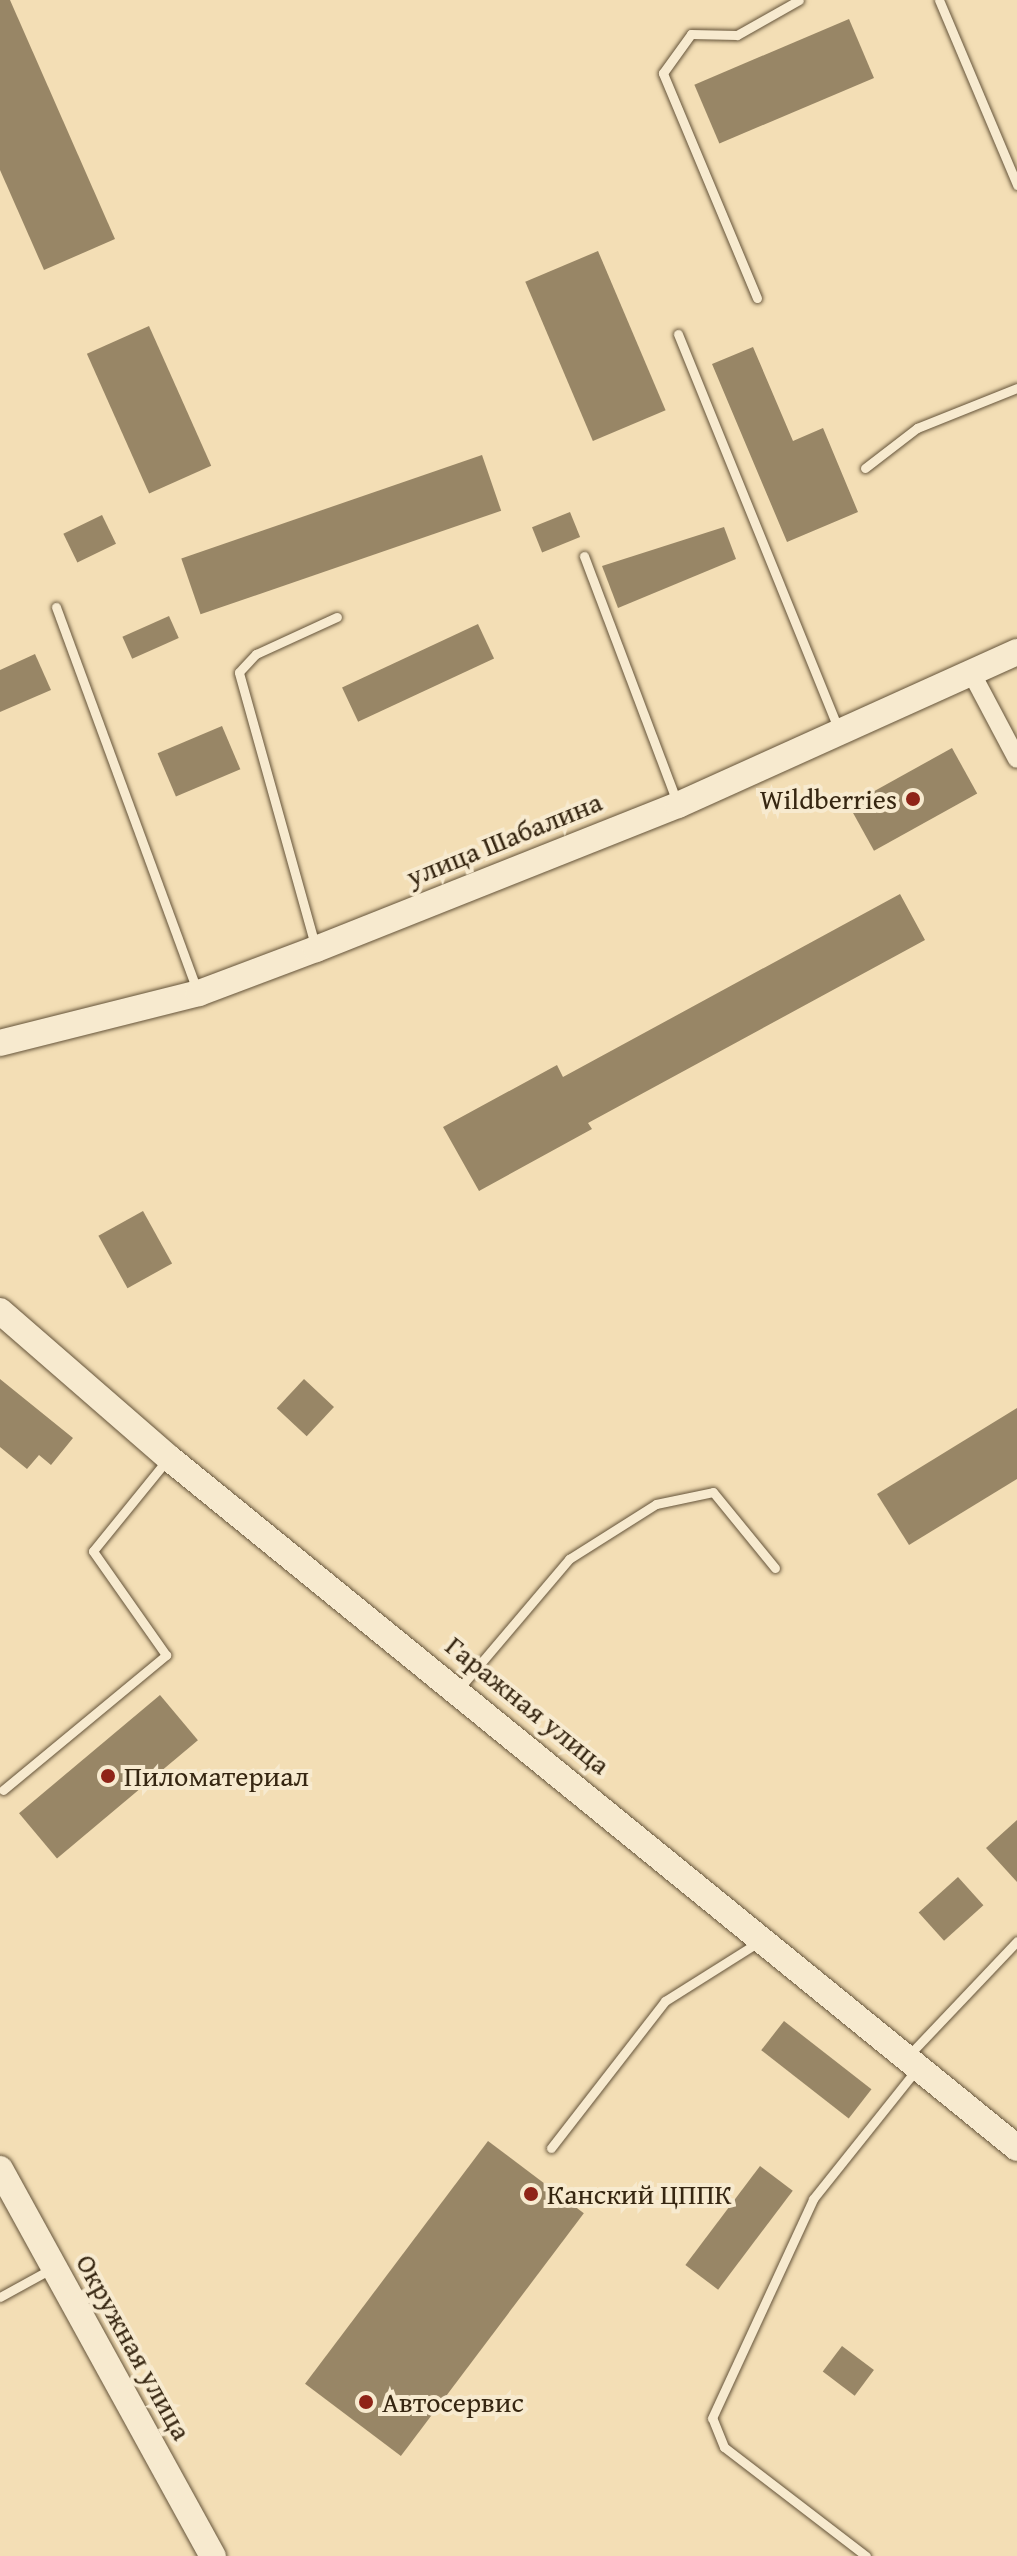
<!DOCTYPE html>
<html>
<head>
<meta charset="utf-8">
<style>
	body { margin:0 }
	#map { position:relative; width:1017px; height:2556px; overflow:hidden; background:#f3deb5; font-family:"Gentium Book Plus",serif }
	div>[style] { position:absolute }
	.building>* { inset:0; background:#988666; transform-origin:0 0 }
	.roads { filter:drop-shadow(0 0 2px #65543a) drop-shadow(0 0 2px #65543a) }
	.lane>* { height:9px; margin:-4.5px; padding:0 4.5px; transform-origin:4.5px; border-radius:4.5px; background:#f7eacf }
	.street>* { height:18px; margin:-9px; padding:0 9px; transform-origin:9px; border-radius:9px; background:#f7eacf }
	.secondary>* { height:26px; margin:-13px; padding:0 13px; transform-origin:13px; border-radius:13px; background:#f7eacf }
	.dots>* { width:22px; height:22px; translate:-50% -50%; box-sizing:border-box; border:4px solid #f7eacf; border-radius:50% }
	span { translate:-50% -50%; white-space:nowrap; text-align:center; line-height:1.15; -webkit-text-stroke:8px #f7eacf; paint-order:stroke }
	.poi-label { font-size:28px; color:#362611 }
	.right { translate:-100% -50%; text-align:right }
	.left { translate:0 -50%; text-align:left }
	.street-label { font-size:28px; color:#362611 }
</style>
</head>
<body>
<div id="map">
	<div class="building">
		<i style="clip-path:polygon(0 0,10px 0,115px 239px,44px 270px,0 170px)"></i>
		<i style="left:849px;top:19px;width:64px;height:168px;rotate:67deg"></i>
		<i style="left:598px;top:251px;width:173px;height:79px;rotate:67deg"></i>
		<i style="left:149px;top:326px;width:153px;height:68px;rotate:66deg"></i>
		<i style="clip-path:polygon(753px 347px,793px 441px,823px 428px,858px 512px,787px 542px,712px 364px)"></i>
		<i style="left:482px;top:455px;width:59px;height:318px;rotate:71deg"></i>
		<i style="left:570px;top:512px;width:27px;height:41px;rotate:68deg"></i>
		<i style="left:102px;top:515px;width:32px;height:43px;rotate:64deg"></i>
		<i style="clip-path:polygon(724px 527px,736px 559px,618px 608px,602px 566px)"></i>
		<i style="left:169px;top:616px;width:24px;height:51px;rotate:66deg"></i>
		<i style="left:478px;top:624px;width:38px;height:150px;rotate:65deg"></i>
		<i style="clip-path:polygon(35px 654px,51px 690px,0 712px,0 670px)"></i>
		<i style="left:222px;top:726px;width:47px;height:70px;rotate:67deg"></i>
		<i style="left:952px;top:748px;width:52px;height:118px;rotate:61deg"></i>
		<i style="clip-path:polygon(900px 894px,925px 940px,588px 1123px,592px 1129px,479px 1191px,443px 1127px,557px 1065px,563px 1077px)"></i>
		<i style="left:143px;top:1211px;width:60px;height:51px;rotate:61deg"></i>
		<i style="clip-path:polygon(0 1379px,73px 1438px,51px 1465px,39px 1455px,27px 1469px,0 1447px)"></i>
		<i style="left:304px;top:1379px;width:41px;height:40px;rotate:43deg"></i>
		<i style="clip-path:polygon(1017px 1408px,1017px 1479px,909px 1545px,877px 1494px)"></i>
		<i style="left:160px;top:1695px;width:59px;height:184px;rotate:50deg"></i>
		<i style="clip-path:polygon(1017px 1820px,1017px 1882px,986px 1848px)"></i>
		<i style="left:958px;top:1877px;width:38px;height:53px;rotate:48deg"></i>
		<i style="left:784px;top:2021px;width:111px;height:37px;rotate:38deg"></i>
		<i style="left:488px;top:2141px;width:120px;height:304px;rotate:37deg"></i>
		<i style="left:760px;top:2166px;width:41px;height:124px;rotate:37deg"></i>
		<i style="left:842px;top:2346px;width:40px;height:32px;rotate:37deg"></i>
	</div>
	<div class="roads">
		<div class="lane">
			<i style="left:939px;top:0;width:201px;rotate:67.1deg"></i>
			<i style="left:757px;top:298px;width:244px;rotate:-112.7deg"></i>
			<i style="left:663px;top:73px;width:48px;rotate:-54.3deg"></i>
			<i style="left:691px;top:34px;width:46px;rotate:1.2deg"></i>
			<i style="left:737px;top:35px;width:71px;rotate:-29.4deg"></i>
			<i style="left:678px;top:334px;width:426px;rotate:67.9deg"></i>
			<i style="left:865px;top:468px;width:66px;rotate:-37.6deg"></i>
			<i style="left:917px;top:428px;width:108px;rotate:-21.8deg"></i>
			<i style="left:584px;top:556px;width:263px;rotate:69.3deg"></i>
			<i style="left:56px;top:607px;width:408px;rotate:69.8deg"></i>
			<i style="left:315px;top:945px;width:283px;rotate:-105.6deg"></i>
			<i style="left:239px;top:672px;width:25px;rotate:-47deg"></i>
			<i style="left:256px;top:654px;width:89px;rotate:-24.6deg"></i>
			<i style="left:458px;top:1690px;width:172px;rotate:-49.7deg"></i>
			<i style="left:569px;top:1559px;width:103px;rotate:-32.3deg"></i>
			<i style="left:656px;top:1504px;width:58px;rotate:-11.9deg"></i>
			<i style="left:713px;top:1492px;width:98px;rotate:50.8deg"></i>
			<i style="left:3px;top:1790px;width:212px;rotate:-39.6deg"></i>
			<i style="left:166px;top:1655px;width:127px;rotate:-125.1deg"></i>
			<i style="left:93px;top:1551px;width:117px;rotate:-50.9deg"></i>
			<i style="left:909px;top:2055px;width:157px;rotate:-46.5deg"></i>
			<i style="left:551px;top:2148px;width:186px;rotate:-52.2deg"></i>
			<i style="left:665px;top:2001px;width:109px;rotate:-32.2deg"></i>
			<i style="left:0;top:2297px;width:58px;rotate:-28.8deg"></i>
			<i style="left:866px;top:2556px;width:179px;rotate:-142.5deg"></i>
			<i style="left:724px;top:2447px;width:31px;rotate:-112deg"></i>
			<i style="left:712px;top:2418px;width:241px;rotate:-65.2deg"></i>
			<i style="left:813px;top:2199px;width:165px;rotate:-51.4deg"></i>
		</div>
		<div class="street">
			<i style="left:972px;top:674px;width:96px;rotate:62.1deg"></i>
		</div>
		<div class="secondary">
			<i style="left:0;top:1043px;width:205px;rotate:-14.1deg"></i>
			<i style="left:199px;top:993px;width:125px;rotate:-20.6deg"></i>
			<i style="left:316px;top:949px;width:390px;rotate:-21.7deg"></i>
			<i style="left:678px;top:805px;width:372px;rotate:-24.3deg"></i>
			<i style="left:0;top:1311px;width:224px;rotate:41deg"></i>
			<i style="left:169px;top:1458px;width:1093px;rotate:39.13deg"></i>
			<i style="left:0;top:2169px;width:442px;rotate:61.2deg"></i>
		</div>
	</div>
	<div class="dots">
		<i style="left:913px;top:799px;background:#8f2418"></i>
		<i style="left:108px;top:1776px;background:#8f2418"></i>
		<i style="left:531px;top:2194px;background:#8f2418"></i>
		<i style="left:366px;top:2402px;background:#8f2418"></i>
	</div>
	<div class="poi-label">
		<span class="right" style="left:897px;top:799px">Wildberries</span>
		<span class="left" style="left:124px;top:1776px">Пиломатериал</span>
		<span class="left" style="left:547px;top:2194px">Канский ЦППК</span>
		<span class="left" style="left:382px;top:2402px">Автосервис</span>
	</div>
	<div class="street-label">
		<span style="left:504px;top:839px;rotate:-22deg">улица Шабалина</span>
		<span style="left:528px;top:1705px;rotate:39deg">Гаражная улица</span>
		<span style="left:134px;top:2347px;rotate:61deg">Окружная улица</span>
	</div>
</div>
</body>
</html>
